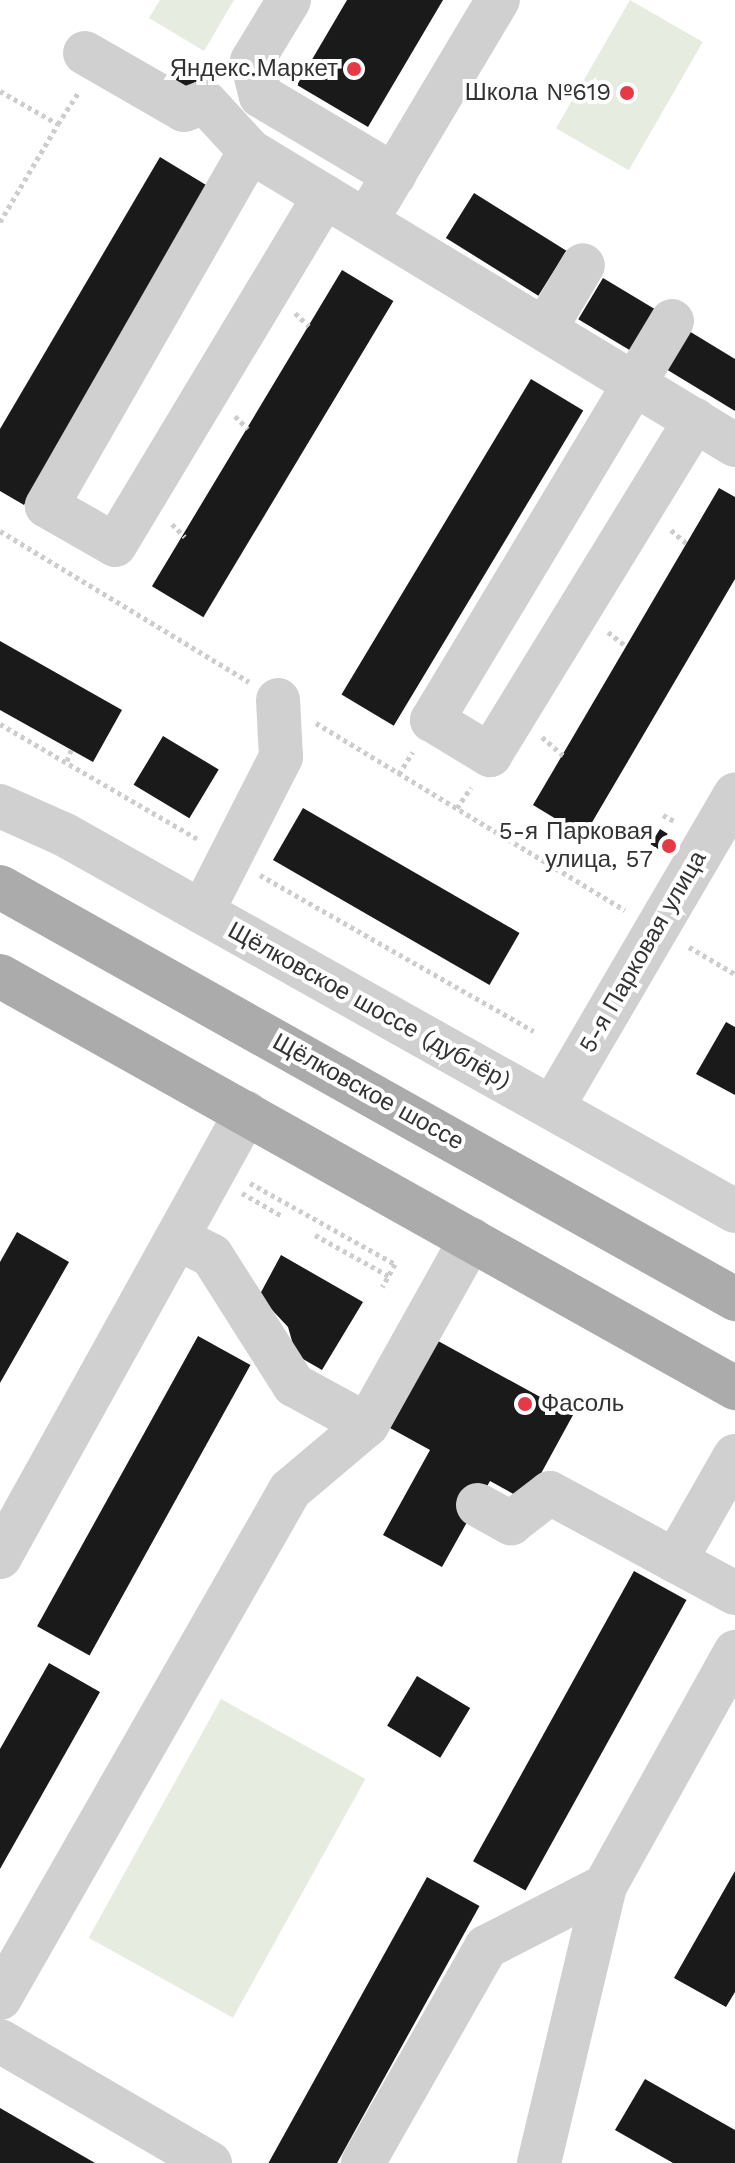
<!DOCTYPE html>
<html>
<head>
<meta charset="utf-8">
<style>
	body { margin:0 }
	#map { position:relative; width:735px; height:2163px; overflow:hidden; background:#fff; font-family:"Work Sans",sans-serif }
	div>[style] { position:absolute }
	.green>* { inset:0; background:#e6ecdf; transform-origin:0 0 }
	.building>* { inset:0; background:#1a1a1a; transform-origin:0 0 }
	.path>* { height:5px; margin-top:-2.5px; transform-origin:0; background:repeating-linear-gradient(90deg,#cdcdcd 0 4px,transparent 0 8px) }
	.minor>* { height:44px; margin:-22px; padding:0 22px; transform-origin:22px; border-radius:22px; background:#d0d0d0 }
	.major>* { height:44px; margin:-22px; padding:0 22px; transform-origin:22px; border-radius:22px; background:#ababab }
	.dots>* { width:22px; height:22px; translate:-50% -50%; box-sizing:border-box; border:4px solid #fff; border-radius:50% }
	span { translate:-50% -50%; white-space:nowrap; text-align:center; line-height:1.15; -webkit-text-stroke:8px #fff; paint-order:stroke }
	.poi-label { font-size:24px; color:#333 }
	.right { translate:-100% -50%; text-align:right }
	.left { translate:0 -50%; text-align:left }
	.street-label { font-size:24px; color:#333 }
</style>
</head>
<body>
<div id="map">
	<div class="green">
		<i style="clip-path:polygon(160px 0,234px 0,204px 51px,149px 18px)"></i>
		<i style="left:630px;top:0;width:84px;height:148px;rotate:30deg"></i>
		<i style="left:221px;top:1699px;width:165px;height:273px;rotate:29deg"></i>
	</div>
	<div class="building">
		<i style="clip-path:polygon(347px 0,443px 0,368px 127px,297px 85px)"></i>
		<i style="left:184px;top:60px;width:25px;height:30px;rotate:32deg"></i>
		<i style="clip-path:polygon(160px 157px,211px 188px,24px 505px,0 491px,0 429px)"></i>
		<i style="left:474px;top:193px;width:109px;height:53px;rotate:32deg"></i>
		<i style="left:342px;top:270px;width:60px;height:369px;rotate:31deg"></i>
		<i style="left:603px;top:278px;width:69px;height:48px;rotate:31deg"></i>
		<i style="clip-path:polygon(684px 328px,735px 359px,735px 411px,661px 366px)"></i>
		<i style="left:531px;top:379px;width:61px;height:368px;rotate:31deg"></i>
		<i style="clip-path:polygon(719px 488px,735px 497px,735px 579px,584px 836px,533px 805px)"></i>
		<i style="clip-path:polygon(0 641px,122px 710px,93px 762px,0 710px)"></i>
		<i style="left:163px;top:736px;width:65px;height:57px;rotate:31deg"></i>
		<i style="left:303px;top:808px;width:250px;height:60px;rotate:30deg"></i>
		<i style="left:660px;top:829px;width:9px;height:18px;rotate:32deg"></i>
		<i style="clip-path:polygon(726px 1022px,735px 1027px,735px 1095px,696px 1074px)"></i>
		<i style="clip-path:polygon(17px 1232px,69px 1262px,0 1383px,0 1262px)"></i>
		<i style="clip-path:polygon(281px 1255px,363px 1302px,322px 1370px,296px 1355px,288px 1327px,259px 1296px)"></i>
		<i style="left:198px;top:1336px;width:60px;height:332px;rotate:29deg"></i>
		<i style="clip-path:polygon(429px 1336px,573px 1415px,526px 1501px,490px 1481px,442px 1567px,383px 1535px,430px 1450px,381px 1423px)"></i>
		<i style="left:634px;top:1571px;width:60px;height:332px;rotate:29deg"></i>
		<i style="clip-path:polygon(49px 1663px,100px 1692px,0 1869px,0 1749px)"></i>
		<i style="left:417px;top:1676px;width:62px;height:58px;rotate:31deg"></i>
		<i style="clip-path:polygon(735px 1871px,735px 1992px,726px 2007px,674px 1978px)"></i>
		<i style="left:427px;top:1877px;width:60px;height:329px;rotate:29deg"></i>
		<i style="clip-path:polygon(645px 2079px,735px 2130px,735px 2163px,673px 2163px,615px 2130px)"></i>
		<i style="clip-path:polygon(0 2108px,95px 2163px,0 2163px)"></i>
	</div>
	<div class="path">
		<i style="left:0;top:91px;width:67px;rotate:29.6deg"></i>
		<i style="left:58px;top:124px;width:38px;rotate:-57deg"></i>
		<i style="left:0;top:222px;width:114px;rotate:-59.4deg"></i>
		<i style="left:295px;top:313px;width:19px;rotate:43deg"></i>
		<i style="left:235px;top:416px;width:18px;rotate:45deg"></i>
		<i style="left:172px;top:524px;width:18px;rotate:45deg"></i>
		<i style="left:671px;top:530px;width:20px;rotate:41deg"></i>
		<i style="left:0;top:531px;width:291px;rotate:31.2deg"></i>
		<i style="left:608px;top:632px;width:23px;rotate:38deg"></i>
		<i style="left:316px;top:723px;width:361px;rotate:31.2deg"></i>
		<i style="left:0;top:724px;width:230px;rotate:30.2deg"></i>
		<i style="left:542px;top:737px;width:28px;rotate:41deg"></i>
		<i style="left:67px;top:761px;width:12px;rotate:-70deg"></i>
		<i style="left:399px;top:774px;width:26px;rotate:-58deg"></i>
		<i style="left:457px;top:808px;width:25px;rotate:-56deg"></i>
		<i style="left:663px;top:815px;width:15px;rotate:28deg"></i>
		<i style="left:260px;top:875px;width:315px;rotate:29.7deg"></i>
		<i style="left:689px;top:947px;width:53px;rotate:30.4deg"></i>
		<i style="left:250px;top:1183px;width:166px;rotate:29.2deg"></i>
		<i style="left:395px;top:1264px;width:26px;rotate:119deg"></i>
		<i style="left:242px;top:1193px;width:46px;rotate:29.9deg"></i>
		<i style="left:315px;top:1235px;width:85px;rotate:29deg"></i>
	</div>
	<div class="minor">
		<i style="left:289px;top:0;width:71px;rotate:121.2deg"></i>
		<i style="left:252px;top:61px;width:36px;rotate:76deg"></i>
		<i style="left:261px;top:96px;width:155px;rotate:30.7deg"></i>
		<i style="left:85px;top:53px;width:114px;rotate:29.9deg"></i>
		<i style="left:184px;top:110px;width:22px;rotate:-21deg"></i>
		<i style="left:205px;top:102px;width:67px;rotate:47.4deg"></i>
		<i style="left:250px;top:151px;width:567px;rotate:31.22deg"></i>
		<i style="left:250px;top:151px;width:409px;rotate:119.8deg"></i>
		<i style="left:47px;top:506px;width:78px;rotate:29.8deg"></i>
		<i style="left:115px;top:545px;width:407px;rotate:-59deg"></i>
		<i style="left:378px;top:201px;width:234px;rotate:-59.2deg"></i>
		<i style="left:672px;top:321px;width:466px;rotate:121deg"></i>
		<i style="left:432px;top:720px;width:68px;rotate:31.1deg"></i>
		<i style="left:490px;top:755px;width:393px;rotate:-58.5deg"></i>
		<i style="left:545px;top:329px;width:74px;rotate:-59.3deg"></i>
		<i style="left:0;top:806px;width:71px;rotate:24deg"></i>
		<i style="left:65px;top:835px;width:768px;rotate:29.3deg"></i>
		<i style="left:202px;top:912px;width:174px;rotate:-63deg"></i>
		<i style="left:281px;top:757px;width:57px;rotate:-93deg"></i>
		<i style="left:552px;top:1108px;width:363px;rotate:-59.7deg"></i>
		<i style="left:177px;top:1238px;width:39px;rotate:27deg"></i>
		<i style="left:212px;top:1256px;width:153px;rotate:57.6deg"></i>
		<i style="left:294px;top:1385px;width:83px;rotate:28.7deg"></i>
		<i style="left:478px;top:1505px;width:38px;rotate:29deg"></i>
		<i style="left:511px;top:1523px;width:49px;rotate:-37.6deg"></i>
		<i style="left:550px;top:1493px;width:210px;rotate:28.4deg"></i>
		<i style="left:0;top:1557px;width:508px;rotate:-61.01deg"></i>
		<i style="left:675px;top:1561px;width:121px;rotate:-60.3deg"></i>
		<i style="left:0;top:1998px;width:585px;rotate:-60.28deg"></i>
		<i style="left:290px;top:1490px;width:101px;rotate:-40.2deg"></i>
		<i style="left:367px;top:1425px;width:213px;rotate:-60.8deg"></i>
		<i style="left:0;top:2041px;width:243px;rotate:30.2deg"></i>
		<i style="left:363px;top:2163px;width:249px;rotate:-60.3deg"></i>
		<i style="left:486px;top:1947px;width:134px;rotate:-27.1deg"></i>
		<i style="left:605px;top:1886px;width:268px;rotate:-60.9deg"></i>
		<i style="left:539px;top:2163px;width:285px;rotate:-76.6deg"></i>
	</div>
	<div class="major">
		<i style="left:0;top:887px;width:843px;rotate:29.27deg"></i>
		<i style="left:0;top:976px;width:843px;rotate:29.27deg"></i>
	</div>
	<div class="dots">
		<i style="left:354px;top:69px;background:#e63946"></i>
		<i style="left:627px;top:93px;background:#e63946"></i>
		<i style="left:669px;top:846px;background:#e63946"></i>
		<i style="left:525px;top:1404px;background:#e63946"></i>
	</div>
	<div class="poi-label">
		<span class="right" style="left:338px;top:69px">Яндекс.Маркет</span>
		<span class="right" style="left:611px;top:93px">Школа №619</span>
		<span class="right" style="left:653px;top:846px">5-я Парковая<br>улица, 57</span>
		<span class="left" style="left:541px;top:1404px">Фасоль</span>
	</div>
	<div class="street-label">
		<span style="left:643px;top:952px;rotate:-60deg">5-я Парковая улица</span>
		<span style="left:369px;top:1006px;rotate:29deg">Щёлковское шоссе (дублёр)</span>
		<span style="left:368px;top:1092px;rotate:29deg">Щёлковское шоссе</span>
	</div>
</div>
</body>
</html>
